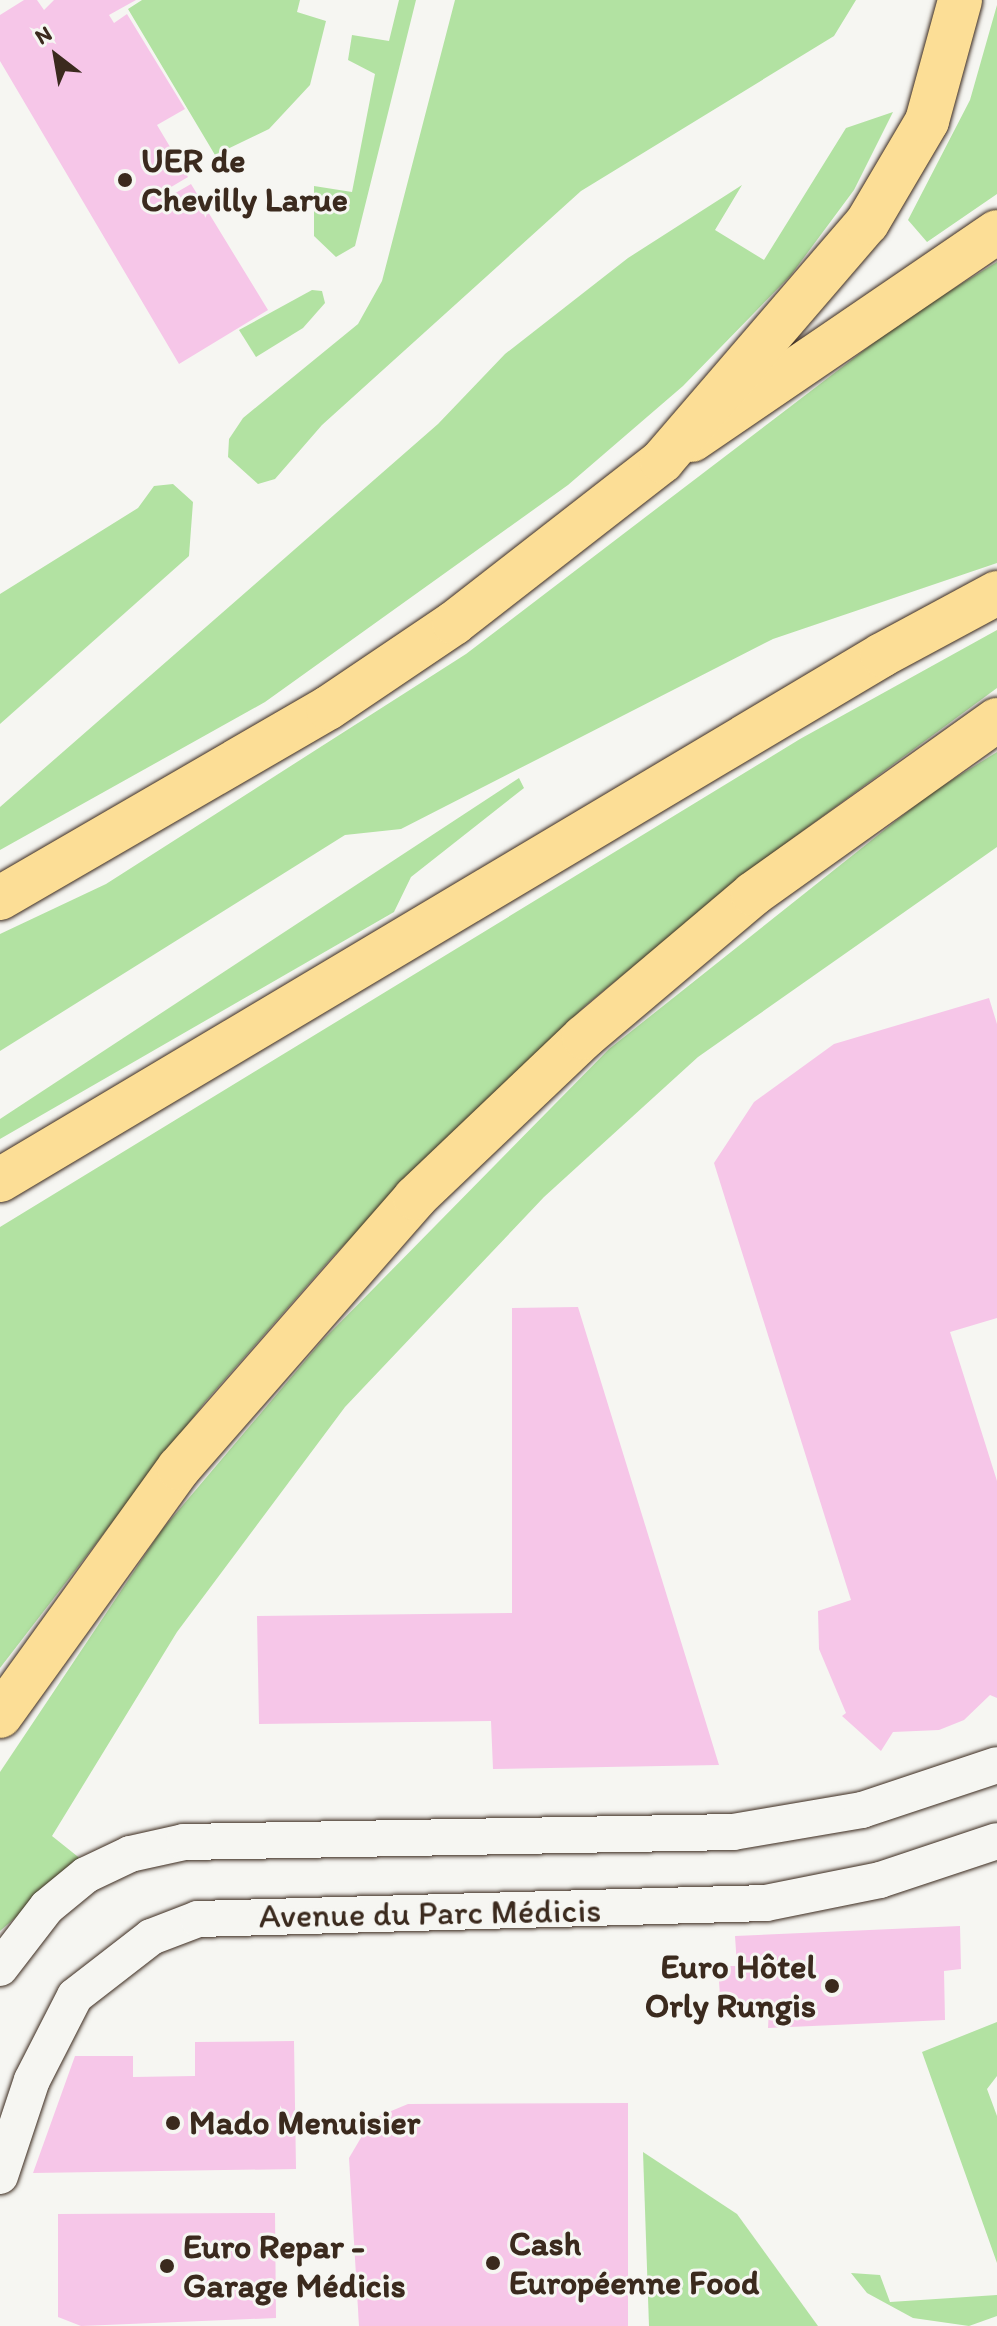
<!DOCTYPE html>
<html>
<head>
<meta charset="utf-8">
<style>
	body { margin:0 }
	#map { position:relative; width:997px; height:2326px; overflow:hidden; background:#f6f6f2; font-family:Itim,sans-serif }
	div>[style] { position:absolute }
	.green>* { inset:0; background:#b2e2a2 }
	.building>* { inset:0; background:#f6c6e8 }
	.roads { filter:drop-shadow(0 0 2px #3b2a1e) drop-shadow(0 0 2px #3b2a1e) }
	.tertiary>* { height:36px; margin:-18px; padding:0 18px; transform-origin:18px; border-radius:18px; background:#f6f6f2 }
	.trunk>* { height:44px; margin:-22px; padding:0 22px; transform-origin:22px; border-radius:22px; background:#fcde96 }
	.motorway>* { height:44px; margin:-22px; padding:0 22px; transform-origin:22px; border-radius:22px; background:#fcde96 }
	.dots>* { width:22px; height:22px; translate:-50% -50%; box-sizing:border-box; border:4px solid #f6f6f2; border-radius:50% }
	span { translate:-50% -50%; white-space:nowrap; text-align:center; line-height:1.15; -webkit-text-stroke:6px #f6f6f2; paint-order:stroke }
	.poi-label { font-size:34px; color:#3b2a1e; font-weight:700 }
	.left { translate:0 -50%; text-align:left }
	.right { translate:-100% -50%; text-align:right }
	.street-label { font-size:34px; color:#3b2a1e }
	.north { position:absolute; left:16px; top:16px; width:80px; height:80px; -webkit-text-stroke:6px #f6f6f2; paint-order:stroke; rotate:329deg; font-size:22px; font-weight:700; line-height:32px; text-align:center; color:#3b2a1e }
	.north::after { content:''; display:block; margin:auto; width:28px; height:36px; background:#3b2a1e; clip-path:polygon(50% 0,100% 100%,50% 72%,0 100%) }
</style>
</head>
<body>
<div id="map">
	<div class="green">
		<i style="clip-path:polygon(142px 0,300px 0,297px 12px,326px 21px,310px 85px,269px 129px,215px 155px,128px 9px)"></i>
		<i style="clip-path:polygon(399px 0,416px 0,355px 246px,336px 257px,314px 236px,314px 186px,352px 192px,375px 74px,348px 60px,352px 35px,389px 41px)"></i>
		<i style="clip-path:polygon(455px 0,856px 0,834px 36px,581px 191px,322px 425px,275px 479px,258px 484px,228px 457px,229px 439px,243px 418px,358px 324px,382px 281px)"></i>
		<i style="clip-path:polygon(997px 5px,997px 194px,927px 242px,908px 220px,970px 100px)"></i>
		<i style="clip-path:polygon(893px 112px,854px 190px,791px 275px,683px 386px,568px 485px,265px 702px,0 850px,0 807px,438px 424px,505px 354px,628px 258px,742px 185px,715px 230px,764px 260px,846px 128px)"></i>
		<i style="clip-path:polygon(997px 262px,997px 563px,773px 639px,401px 829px,345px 835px,0 1051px,0 934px,106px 884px,466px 654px,909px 316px)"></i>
		<i style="clip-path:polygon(312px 290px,322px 291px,325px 303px,303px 328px,256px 357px,239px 330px)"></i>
		<i style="clip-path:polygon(173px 484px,193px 502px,189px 556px,0 724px,0 594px,138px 508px,154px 486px)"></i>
		<i style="clip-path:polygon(997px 630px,997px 688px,766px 858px,586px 1005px,334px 1255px,205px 1402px,0 1668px,0 1227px,800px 739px)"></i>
		<i style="clip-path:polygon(997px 752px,997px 847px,698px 1057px,544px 1197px,345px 1407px,177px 1632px,52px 1836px,82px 1860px,0 1931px,0 1772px,161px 1531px,321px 1342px,609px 1049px,931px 793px)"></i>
		<i style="clip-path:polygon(519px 778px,524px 788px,411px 877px,394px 912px,0 1139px,0 1119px)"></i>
		<i style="clip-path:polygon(997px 2022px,997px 2076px,987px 2089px,997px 2116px,997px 2263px,922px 2052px)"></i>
		<i style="clip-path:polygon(643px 2152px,737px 2214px,818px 2326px,649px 2326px)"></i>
		<i style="clip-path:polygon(851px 2273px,880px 2275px,890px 2302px,997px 2295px,997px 2316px,969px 2326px,913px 2318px,867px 2293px)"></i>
	</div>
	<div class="building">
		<i style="clip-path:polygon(24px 0,37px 0,44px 10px,54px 0,136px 0,109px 15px,114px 23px,127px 14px,185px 109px,157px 125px,188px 177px,161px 193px,165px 199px,191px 184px,268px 310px,179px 364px,0 61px,0 15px)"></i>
		<i style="clip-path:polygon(989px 998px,997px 1024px,997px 1318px,950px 1332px,997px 1481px,997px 1698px,990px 1695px,964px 1720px,939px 1730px,893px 1732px,881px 1751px,842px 1716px,846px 1713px,819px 1649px,818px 1611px,851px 1600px,714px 1163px,754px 1102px,834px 1044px)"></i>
		<i style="clip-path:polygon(578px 1307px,719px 1765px,493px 1769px,491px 1721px,259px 1724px,257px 1616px,512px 1613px,512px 1308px)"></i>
		<i style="clip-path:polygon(960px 1926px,961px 1969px,944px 1971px,945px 2020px,768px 2028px,769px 2009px,721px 2012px,718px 1966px,737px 1966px,735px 1936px)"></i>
		<i style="clip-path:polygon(294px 2041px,296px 2169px,33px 2173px,75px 2056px,133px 2056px,133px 2077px,195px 2076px,195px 2042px)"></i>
		<i style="clip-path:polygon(628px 2103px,628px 2326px,359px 2326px,349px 2158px,372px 2119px,408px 2104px)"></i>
		<i style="clip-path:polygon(275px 2213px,276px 2318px,81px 2326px,58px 2317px,58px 2214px)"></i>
	</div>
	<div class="roads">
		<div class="tertiary">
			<i style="left:0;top:1968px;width:77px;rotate:-52.4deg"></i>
			<i style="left:47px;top:1907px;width:50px;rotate:-39.4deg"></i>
			<i style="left:86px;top:1875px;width:49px;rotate:-25.5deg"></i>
			<i style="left:130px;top:1854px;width:55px;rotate:-12.5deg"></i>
			<i style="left:184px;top:1842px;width:549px;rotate:-1.04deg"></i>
			<i style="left:733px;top:1832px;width:131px;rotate:-9.7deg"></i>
			<i style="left:862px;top:1810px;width:142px;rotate:-18.4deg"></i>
			<i style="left:0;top:2176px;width:101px;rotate:-71.6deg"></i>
			<i style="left:32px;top:2080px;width:94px;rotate:-62.9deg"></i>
			<i style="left:75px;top:1996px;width:96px;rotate:-37.8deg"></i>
			<i style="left:151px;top:1937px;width:50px;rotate:-21deg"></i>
			<i style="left:198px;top:1919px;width:568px;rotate:-1.61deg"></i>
			<i style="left:766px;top:1903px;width:116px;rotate:-11.4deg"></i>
			<i style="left:880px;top:1880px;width:123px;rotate:-18.4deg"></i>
		</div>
		<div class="trunk">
			<i style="left:692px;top:440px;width:369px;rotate:-34.3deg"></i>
			<i style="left:0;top:1180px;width:1026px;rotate:-30.76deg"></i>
			<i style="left:882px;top:655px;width:131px;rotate:-28.3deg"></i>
		</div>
		<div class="motorway">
			<i style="left:0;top:898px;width:379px;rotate:-30.1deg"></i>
			<i style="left:328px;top:708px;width:152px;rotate:-34deg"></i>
			<i style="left:454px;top:623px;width:264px;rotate:-37.9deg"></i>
			<i style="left:662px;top:461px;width:314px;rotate:-49.3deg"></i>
			<i style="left:867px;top:223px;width:118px;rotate:-59.5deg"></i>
			<i style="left:927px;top:121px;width:125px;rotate:-74.7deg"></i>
			<i style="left:0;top:1716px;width:306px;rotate:-54.2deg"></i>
			<i style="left:179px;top:1468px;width:359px;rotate:-48.8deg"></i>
			<i style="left:415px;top:1198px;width:233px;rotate:-43.6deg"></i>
			<i style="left:584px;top:1037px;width:221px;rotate:-40.2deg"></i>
			<i style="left:753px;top:894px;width:300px;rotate:-35.5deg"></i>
		</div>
	</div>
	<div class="dots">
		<i style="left:125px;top:180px;background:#3b2a1e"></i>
		<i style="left:832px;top:1986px;background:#3b2a1e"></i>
		<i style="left:173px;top:2123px;background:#3b2a1e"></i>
		<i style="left:493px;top:2263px;background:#3b2a1e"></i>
		<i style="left:167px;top:2266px;background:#3b2a1e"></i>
	</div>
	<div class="poi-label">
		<span class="left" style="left:141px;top:180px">UER de<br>Chevilly Larue</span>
		<span class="right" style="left:816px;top:1986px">Euro Hôtel<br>Orly Rungis</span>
		<span class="left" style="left:189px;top:2123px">Mado Menuisier</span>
		<span class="left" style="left:509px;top:2263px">Cash<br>Européenne Food</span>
		<span class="left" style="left:183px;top:2266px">Euro Repar -<br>Garage Médicis</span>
	</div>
	<div class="street-label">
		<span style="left:430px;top:1913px;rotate:-1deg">Avenue du Parc Médicis</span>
	</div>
	<div class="north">N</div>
</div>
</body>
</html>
